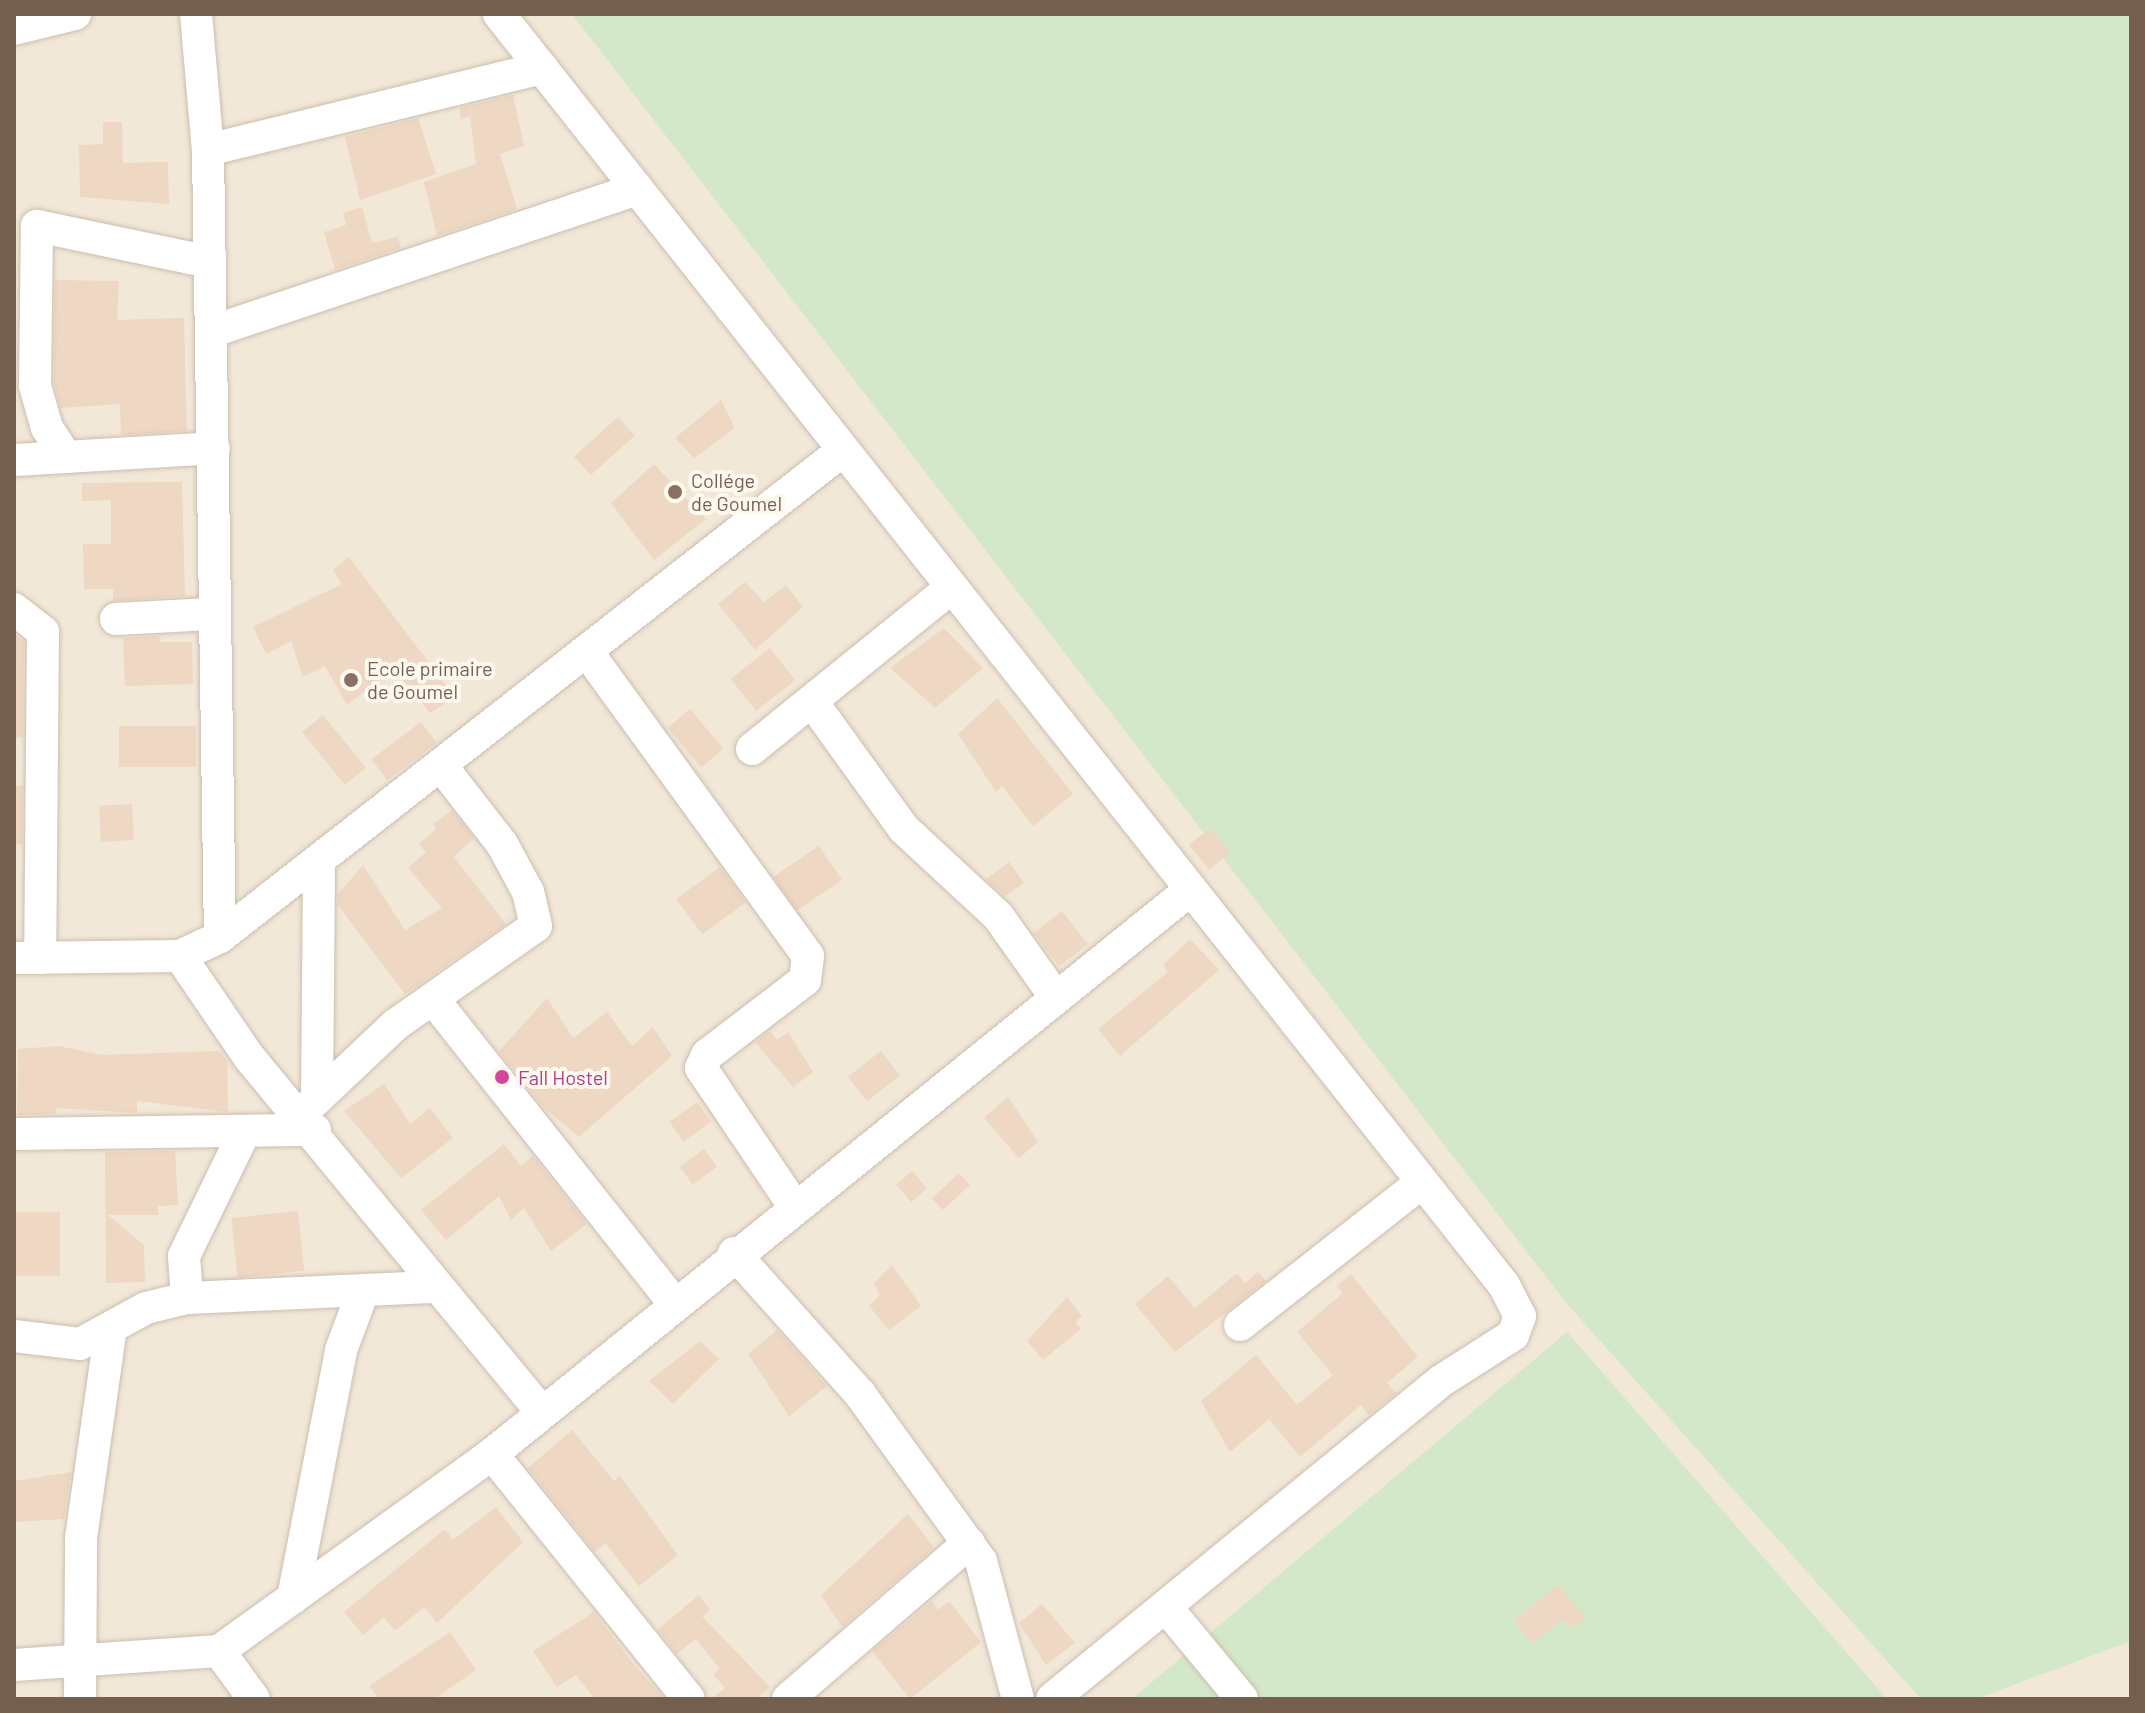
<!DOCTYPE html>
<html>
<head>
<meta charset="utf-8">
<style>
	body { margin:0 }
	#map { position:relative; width:2145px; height:1713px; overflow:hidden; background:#fbf5e9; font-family:Barlow,sans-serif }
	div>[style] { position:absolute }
	.residential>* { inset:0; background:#f2e8d8 }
	.green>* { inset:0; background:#d3e8c8 }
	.building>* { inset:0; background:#eed7c3; transform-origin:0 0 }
	.roads { filter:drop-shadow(0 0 2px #ccbeb0) drop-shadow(0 0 2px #ccbeb0) }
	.minor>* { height:32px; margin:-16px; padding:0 16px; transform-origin:16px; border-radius:16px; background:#fff }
	.dots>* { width:22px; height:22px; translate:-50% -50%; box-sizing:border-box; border:4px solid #fef9ef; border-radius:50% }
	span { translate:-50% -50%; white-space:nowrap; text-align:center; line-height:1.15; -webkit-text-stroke:8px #fef9ef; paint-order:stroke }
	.education-label { font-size:20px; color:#785e54 }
	.left { translate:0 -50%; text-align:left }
	.hotel-label { font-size:20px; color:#b23c85 }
	.frame { position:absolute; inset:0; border:16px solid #745e4e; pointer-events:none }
</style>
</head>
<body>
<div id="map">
	<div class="residential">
		<i style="clip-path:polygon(14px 14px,623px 14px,2131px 1565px,2131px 1699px,14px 1699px)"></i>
	</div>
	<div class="green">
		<i style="clip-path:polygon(572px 14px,2131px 14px,2131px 1641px,1976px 1699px,1921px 1699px,1567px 1304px)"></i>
		<i style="clip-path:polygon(1567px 1332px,1887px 1699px,1132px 1699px)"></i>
	</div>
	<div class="building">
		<i style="clip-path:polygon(513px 95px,524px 146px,500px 154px,517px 209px,437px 236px,424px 182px,476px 164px,470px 116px,460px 120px,460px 108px)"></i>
		<i style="clip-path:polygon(418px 118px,436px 174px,360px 200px,345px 137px)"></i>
		<i style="clip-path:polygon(103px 122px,122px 122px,123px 163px,168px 162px,169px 204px,80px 197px,79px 145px,103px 144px)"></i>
		<i style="clip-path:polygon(362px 207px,372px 243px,398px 237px,401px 248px,335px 270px,324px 232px,346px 225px,343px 213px)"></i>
		<i style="clip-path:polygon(55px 280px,119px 281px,117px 320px,184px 318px,187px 431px,121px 435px,120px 404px,61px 408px,54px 383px)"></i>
		<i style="clip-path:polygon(721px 400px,735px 428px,694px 458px,675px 438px)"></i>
		<i style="left:618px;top:417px;width:25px;height:59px;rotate:48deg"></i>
		<i style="clip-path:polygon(654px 464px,706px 519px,654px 560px,611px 503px)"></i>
		<i style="clip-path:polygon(182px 482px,185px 596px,113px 601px,113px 589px,84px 589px,83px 544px,111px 544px,111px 500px,82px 501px,82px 483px)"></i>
		<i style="clip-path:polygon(349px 557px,455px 697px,430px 713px,394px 670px,347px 705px,325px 666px,303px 677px,291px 641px,266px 654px,253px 627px,342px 584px,333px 570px)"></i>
		<i style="clip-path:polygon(745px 582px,764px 602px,786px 585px,803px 607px,755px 650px,718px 604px)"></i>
		<i style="clip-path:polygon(944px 628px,983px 668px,935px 708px,890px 668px)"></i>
		<i style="clip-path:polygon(14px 635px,24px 641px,23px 737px,14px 738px)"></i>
		<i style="clip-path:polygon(160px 636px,160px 642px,192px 642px,193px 684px,125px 686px,123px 638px)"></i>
		<i style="left:770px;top:648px;width:41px;height:50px;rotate:52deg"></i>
		<i style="clip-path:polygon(997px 698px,1073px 794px,1033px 826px,1002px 786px,996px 792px,958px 734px)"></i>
		<i style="left:690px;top:709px;width:52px;height:29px;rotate:50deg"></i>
		<i style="left:323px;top:715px;width:68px;height:27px;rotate:51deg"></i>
		<i style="left:421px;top:722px;width:26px;height:62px;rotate:53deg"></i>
		<i style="left:119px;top:726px;width:77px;height:41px"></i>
		<i style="left:23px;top:786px;width:58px;height:9px;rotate:91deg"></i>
		<i style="left:132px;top:804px;width:36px;height:33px;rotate:87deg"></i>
		<i style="clip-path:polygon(452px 810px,474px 838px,454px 857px,506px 924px,405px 994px,338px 905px,338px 894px,363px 865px,405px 930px,442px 908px,408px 868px,426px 852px,419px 844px,436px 829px,433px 824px)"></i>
		<i style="left:1210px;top:828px;width:32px;height:27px;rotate:51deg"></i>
		<i style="left:819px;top:846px;width:41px;height:55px;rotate:56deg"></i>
		<i style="clip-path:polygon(1009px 862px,1024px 883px,1005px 896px,986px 879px)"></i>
		<i style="left:720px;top:867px;width:44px;height:54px;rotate:54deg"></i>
		<i style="left:1062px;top:911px;width:42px;height:36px;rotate:52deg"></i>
		<i style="clip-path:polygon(1190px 939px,1219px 970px,1120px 1056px,1098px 1029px,1168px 972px,1163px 965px)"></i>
		<i style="clip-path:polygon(547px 998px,573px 1038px,607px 1012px,632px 1046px,653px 1027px,672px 1056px,579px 1137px,543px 1107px,499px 1051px)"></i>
		<i style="clip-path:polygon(770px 1031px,777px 1040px,788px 1032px,813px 1072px,793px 1087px,755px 1042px)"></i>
		<i style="clip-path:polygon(59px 1046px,101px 1055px,219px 1051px,227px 1060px,228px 1112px,137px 1101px,137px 1113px,56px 1108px,56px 1114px,17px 1115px,18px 1049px)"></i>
		<i style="left:881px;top:1051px;width:31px;height:42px;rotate:52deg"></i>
		<i style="clip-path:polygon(384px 1084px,410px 1124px,430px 1108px,453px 1138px,401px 1178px,344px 1111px)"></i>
		<i style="clip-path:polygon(1008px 1097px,1038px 1142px,1019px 1158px,984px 1118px)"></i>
		<i style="left:697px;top:1102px;width:24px;height:34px;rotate:54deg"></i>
		<i style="clip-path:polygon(504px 1144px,521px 1166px,533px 1156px,587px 1224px,551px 1251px,524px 1208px,511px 1220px,499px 1196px,446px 1240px,421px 1210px)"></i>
		<i style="left:704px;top:1149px;width:22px;height:30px;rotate:54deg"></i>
		<i style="clip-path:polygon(175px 1151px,178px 1205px,158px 1206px,158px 1215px,108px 1215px,144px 1245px,145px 1282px,106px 1283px,105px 1152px)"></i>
		<i style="left:912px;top:1171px;width:23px;height:21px;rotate:49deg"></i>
		<i style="left:959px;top:1173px;width:16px;height:37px;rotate:47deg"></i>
		<i style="left:298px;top:1211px;width:60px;height:67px;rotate:84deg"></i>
		<i style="left:14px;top:1212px;width:46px;height:64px"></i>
		<i style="clip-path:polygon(892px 1265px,921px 1306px,889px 1330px,869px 1306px,880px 1295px,874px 1283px)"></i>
		<i style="clip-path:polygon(1258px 1272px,1266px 1281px,1175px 1352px,1135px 1304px,1168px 1276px,1195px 1308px,1237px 1273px,1245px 1283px)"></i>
		<i style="clip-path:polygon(1351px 1274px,1418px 1357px,1387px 1383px,1396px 1393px,1369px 1415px,1361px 1405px,1300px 1457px,1269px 1419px,1230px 1452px,1201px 1401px,1256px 1355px,1297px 1405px,1333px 1375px,1297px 1332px,1343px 1293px,1337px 1286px)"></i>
		<i style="clip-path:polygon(1067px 1297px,1082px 1316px,1075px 1322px,1081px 1329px,1043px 1360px,1027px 1341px)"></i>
		<i style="clip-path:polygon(777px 1330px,827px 1386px,789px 1416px,748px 1354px)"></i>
		<i style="clip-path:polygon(700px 1341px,719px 1359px,673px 1404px,649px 1381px)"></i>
		<i style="clip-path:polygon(572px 1430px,614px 1481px,620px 1476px,678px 1555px,639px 1586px,605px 1543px,595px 1552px,528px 1468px)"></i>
		<i style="clip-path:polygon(71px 1472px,64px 1519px,14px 1522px,14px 1481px)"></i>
		<i style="clip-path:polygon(496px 1507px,523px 1542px,437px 1623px,424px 1607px,395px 1631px,384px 1617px,363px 1635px,344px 1612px,445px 1529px,453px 1540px)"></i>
		<i style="clip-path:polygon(908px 1514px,934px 1548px,842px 1627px,821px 1595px)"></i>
		<i style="clip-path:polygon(1558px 1585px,1585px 1617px,1572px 1628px,1563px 1619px,1531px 1644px,1514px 1620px)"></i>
		<i style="clip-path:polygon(699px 1595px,710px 1610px,702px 1616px,770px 1687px,756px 1699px,711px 1699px,725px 1688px,713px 1674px,720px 1669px,696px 1639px,677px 1654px,658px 1629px)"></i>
		<i style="clip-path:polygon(932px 1601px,938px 1610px,949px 1601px,981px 1642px,910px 1699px,872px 1651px)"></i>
		<i style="clip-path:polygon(1042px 1604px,1075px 1643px,1046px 1665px,1019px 1623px)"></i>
		<i style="clip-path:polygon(594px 1612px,633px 1664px,665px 1699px,595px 1699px,576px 1675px,557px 1687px,533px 1651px)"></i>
		<i style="clip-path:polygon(450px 1632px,476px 1670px,434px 1699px,379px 1699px,369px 1686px)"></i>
	</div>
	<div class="roads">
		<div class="minor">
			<i style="left:196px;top:14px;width:137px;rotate:85deg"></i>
			<i style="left:208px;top:150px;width:787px;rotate:89.13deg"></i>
			<i style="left:499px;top:14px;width:1620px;rotate:51.67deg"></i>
			<i style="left:1504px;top:1285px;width:35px;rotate:63deg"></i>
			<i style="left:1520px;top:1316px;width:20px;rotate:110deg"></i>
			<i style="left:1513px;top:1335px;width:85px;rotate:147.4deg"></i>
			<i style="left:1441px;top:1381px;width:502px;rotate:140.73deg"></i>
			<i style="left:14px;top:29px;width:63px;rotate:-13.8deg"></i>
			<i style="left:208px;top:150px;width:344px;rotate:-13.8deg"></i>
			<i style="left:213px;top:331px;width:444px;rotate:-18.5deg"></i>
			<i style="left:66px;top:457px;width:35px;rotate:-123deg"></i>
			<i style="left:47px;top:428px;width:44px;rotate:-105.9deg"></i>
			<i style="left:35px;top:386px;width:160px;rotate:-89.3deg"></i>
			<i style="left:37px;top:226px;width:176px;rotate:11.8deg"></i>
			<i style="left:14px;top:460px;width:200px;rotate:-3.4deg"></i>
			<i style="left:14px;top:609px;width:37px;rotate:38deg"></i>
			<i style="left:43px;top:632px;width:326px;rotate:90.5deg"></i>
			<i style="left:116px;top:619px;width:95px;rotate:-3deg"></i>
			<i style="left:588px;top:653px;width:374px;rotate:54deg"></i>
			<i style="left:808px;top:956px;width:24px;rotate:97deg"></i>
			<i style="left:805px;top:980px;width:123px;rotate:142.6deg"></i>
			<i style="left:707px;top:1055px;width:14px;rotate:115deg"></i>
			<i style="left:701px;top:1068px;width:166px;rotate:56deg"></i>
			<i style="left:813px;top:703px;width:155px;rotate:54.2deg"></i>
			<i style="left:904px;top:829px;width:128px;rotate:42.8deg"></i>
			<i style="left:998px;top:916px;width:100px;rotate:54.7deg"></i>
			<i style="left:752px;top:749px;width:256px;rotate:-39deg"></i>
			<i style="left:180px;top:956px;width:122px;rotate:55.7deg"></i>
			<i style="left:249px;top:1057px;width:457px;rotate:50.5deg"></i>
			<i style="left:14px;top:958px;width:166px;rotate:-0.7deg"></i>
			<i style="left:180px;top:956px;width:44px;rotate:-25.4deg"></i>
			<i style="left:220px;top:937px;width:789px;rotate:-38deg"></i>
			<i style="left:433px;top:999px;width:387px;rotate:51.6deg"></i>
			<i style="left:317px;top:1098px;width:237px;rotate:-89.5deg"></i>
			<i style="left:301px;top:1114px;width:129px;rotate:-43.4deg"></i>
			<i style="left:395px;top:1025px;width:172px;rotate:-35.1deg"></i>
			<i style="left:536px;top:926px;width:35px;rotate:-103deg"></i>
			<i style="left:528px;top:892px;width:55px;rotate:-118.4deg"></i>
			<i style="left:502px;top:844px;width:98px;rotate:-127.9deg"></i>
			<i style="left:14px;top:1134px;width:301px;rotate:-0.8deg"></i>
			<i style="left:734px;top:1253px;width:189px;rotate:48.2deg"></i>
			<i style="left:860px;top:1394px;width:206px;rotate:54.1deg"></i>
			<i style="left:981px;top:1561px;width:143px;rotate:75deg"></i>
			<i style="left:187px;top:1298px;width:42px;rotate:-94.1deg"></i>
			<i style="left:184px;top:1256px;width:139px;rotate:-64deg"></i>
			<i style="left:1240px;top:1325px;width:230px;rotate:-38.1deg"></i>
			<i style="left:14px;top:1336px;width:66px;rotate:6.9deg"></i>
			<i style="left:80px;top:1344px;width:75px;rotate:-28.6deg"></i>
			<i style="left:146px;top:1308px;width:42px;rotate:-13.7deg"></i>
			<i style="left:187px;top:1298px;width:245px;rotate:-2.6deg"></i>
			<i style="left:492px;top:1454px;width:314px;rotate:51.2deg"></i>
			<i style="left:293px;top:1598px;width:253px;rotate:-79deg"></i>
			<i style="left:341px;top:1350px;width:60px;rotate:-69.4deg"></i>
			<i style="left:1166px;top:1607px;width:119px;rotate:50.4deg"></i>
			<i style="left:219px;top:1651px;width:59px;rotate:53.9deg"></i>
			<i style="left:14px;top:1665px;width:205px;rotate:-3.9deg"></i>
			<i style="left:219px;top:1651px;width:337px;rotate:-35.8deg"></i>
			<i style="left:492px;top:1454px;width:897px;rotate:-38.94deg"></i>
			<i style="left:80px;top:1699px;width:161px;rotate:-89.6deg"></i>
			<i style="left:81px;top:1538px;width:207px;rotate:-81.9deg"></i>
			<i style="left:788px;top:1699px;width:239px;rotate:-40.8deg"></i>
		</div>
	</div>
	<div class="dots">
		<i style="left:675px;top:492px;background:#8d6e63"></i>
		<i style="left:351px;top:680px;background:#8d6e63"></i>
		<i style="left:502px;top:1077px;background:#d1479c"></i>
	</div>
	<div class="education-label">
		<span class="left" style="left:691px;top:492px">Collége<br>de Goumel</span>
		<span class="left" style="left:367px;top:680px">Ecole primaire<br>de Goumel</span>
	</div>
	<div class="hotel-label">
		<span class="left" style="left:518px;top:1077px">Fall Hostel</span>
	</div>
	<div class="frame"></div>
</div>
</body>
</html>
